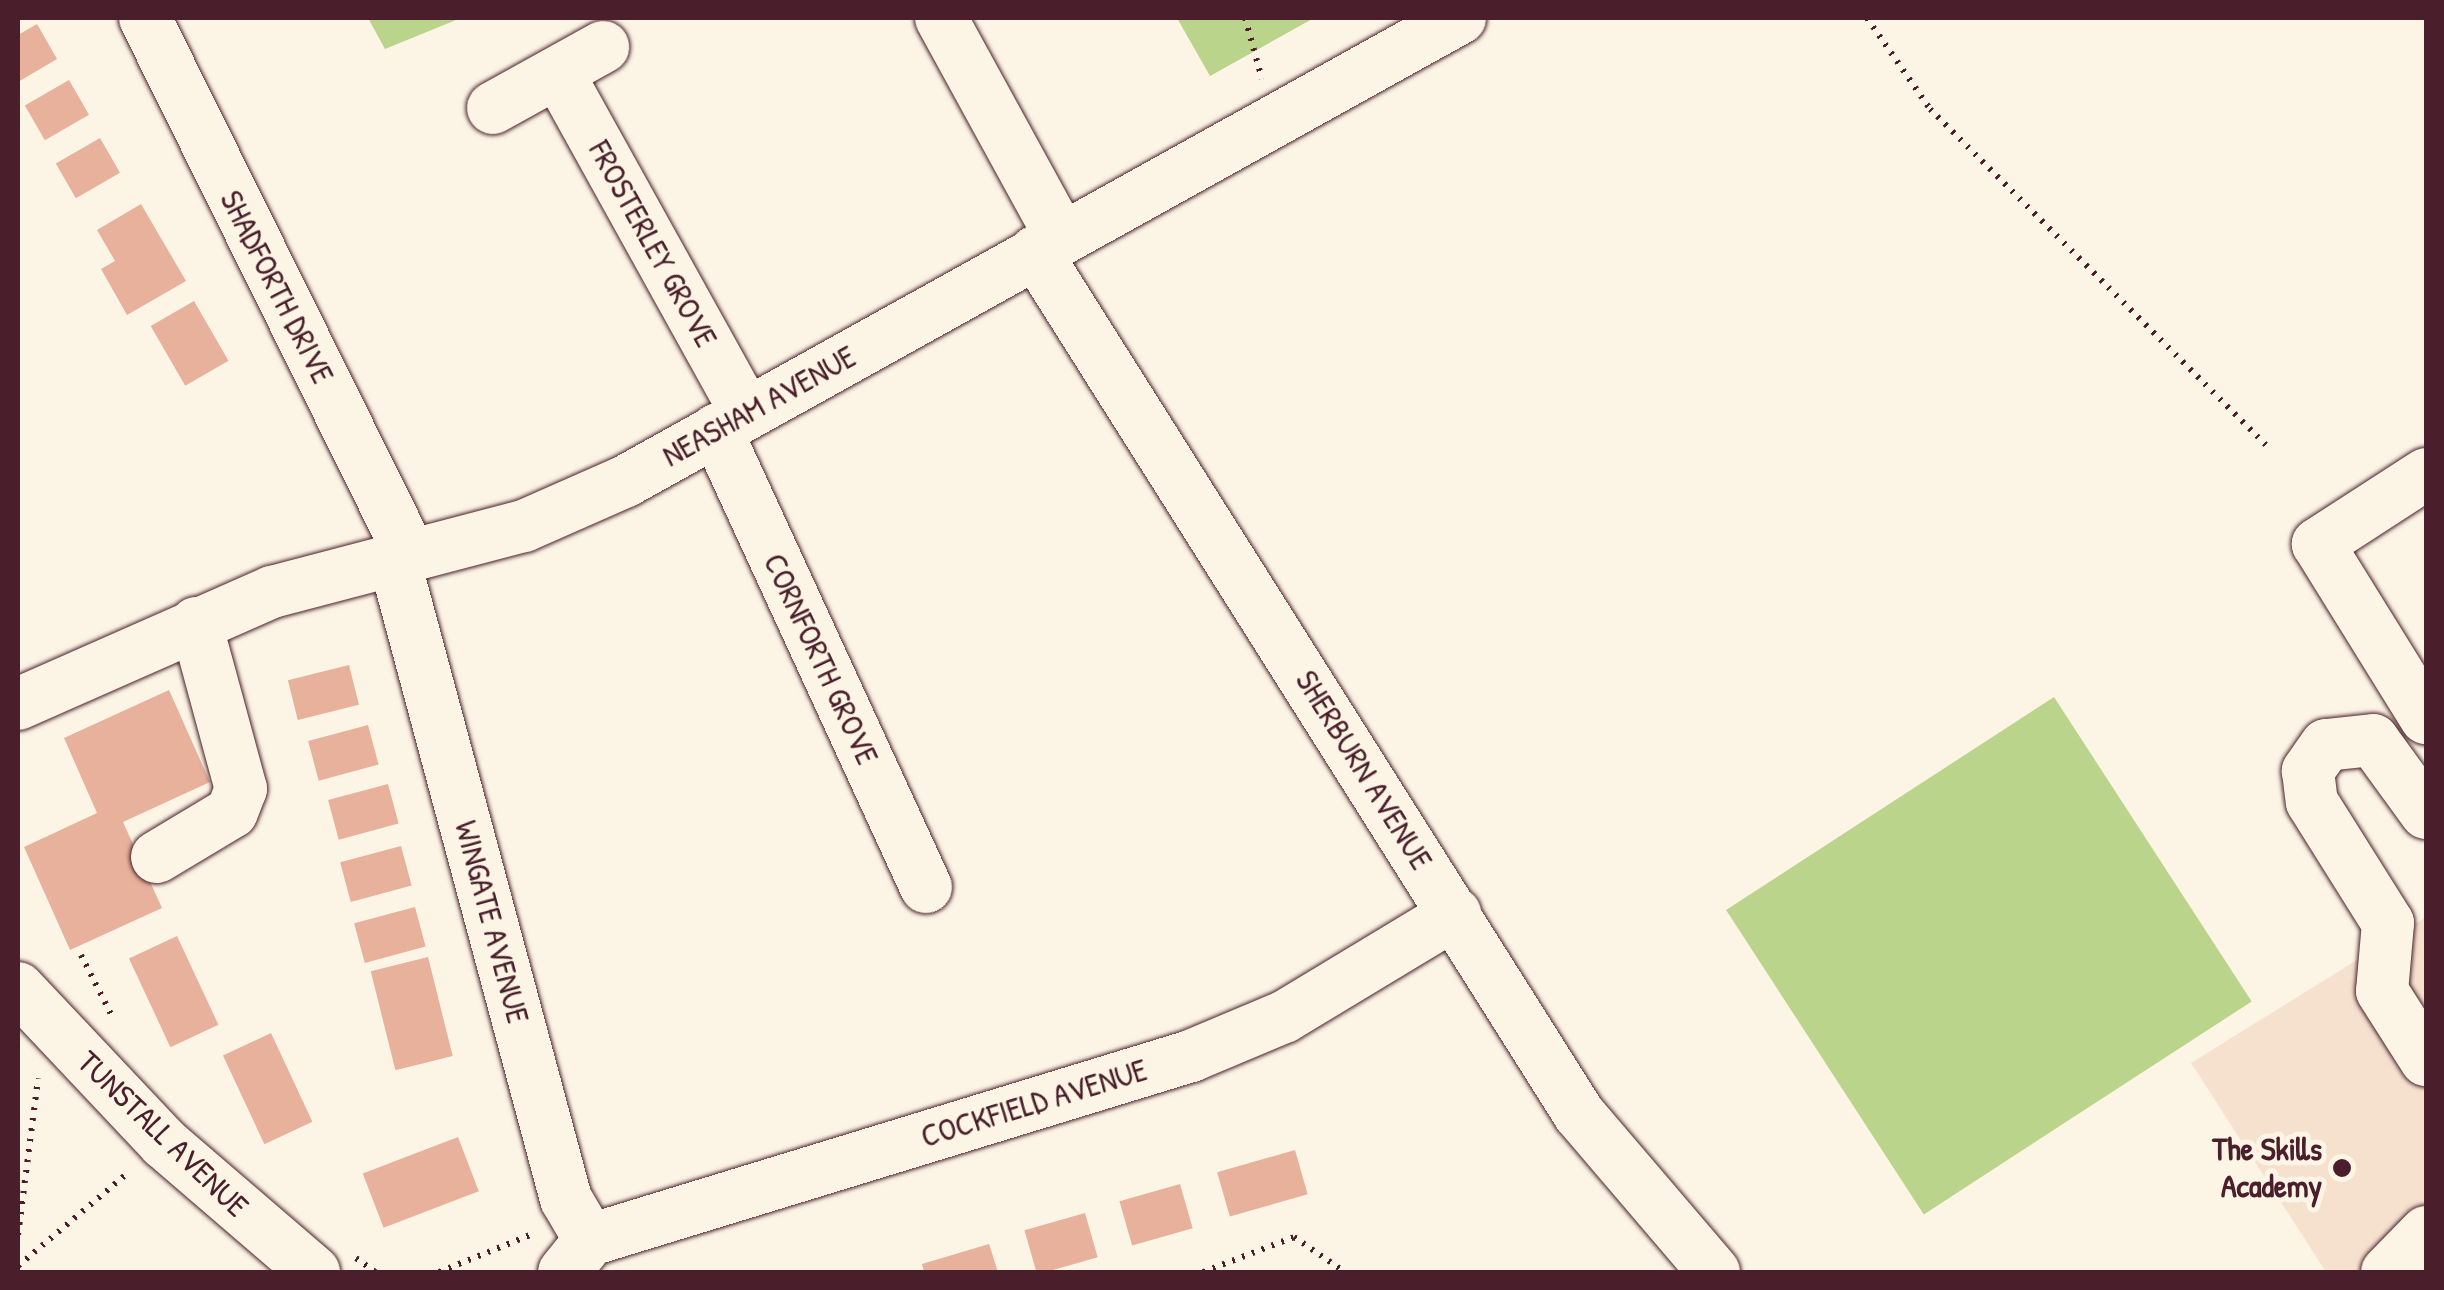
<!DOCTYPE html>
<html>
<head>
<meta charset="utf-8">
<style>
	body { margin:0 }
	#map { position:relative; width:2444px; height:1290px; overflow:hidden; background:#fcf5e5; font-family:"Patrick Hand",sans-serif }
	div>[style] { position:absolute }
	.built>* { inset:0; background:#f6e1cf }
	.green>* { inset:0; background:#bad48c; transform-origin:0 0 }
	.building>* { inset:0; background:#e7b19c; transform-origin:0 0 }
	.path>* { height:6px; margin-top:-3px; transform-origin:0; background:repeating-linear-gradient(90deg,#4a1f2b 0 2.5px,transparent 0 10.5px) }
	.roads { filter:drop-shadow(0 0 2px #4a1f2b) drop-shadow(0 0 2px #4a1f2b) }
	.minor>* { height:52px; margin:-26px; padding:0 26px; transform-origin:26px; border-radius:26px; background:#fcf5e5 }
	.dots>* { width:28px; height:28px; translate:-50% -50%; box-sizing:border-box; border:5px solid #fcf5e5; border-radius:50% }
	span { translate:-50% -50%; white-space:nowrap; text-align:center; line-height:1.15; -webkit-text-stroke:10px #fcf5e5; paint-order:stroke }
	.street-label { font-size:32px; color:#4a1f2b }
	.poi-label { font-size:32px; color:#4a1f2b; font-weight:700 }
	.right { translate:-100% -50%; text-align:right }
	.frame { position:absolute; inset:0; border:20px solid #4a1f2b; pointer-events:none }
</style>
</head>
<body>
<div id="map">
	<div class="built">
		<i style="clip-path:polygon(2426px 917px,2426px 1272px,2326px 1272px,2191px 1063px)"></i>
	</div>
	<div class="green">
		<i style="clip-path:polygon(368px 18px,461px 18px,385px 49px)"></i>
		<i style="clip-path:polygon(1177px 18px,1314px 18px,1210px 76px)"></i>
		<i style="left:2054px;top:697px;width:363px;height:391px;rotate:57deg"></i>
	</div>
	<div class="building">
		<i style="clip-path:polygon(37px 24px,57px 59px,18px 82px,18px 35px)"></i>
		<i style="left:69px;top:80px;width:40px;height:51px;rotate:60deg"></i>
		<i style="left:100px;top:138px;width:40px;height:51px;rotate:60deg"></i>
		<i style="clip-path:polygon(141px 204px,186px 281px,127px 315px,101px 269px,115px 261px,97px 230px)"></i>
		<i style="left:194px;top:301px;width:69px;height:50px;rotate:60deg"></i>
		<i style="left:349px;top:665px;width:41px;height:63px;rotate:76deg"></i>
		<i style="clip-path:polygon(169px 690px,210px 782px,123px 822px,162px 908px,70px 950px,24px 847px,97px 813px,64px 738px)"></i>
		<i style="left:368px;top:725px;width:41px;height:62px;rotate:75deg"></i>
		<i style="left:388px;top:784px;width:41px;height:62px;rotate:75deg"></i>
		<i style="left:401px;top:846px;width:41px;height:63px;rotate:75deg"></i>
		<i style="left:415px;top:907px;width:41px;height:63px;rotate:75deg"></i>
		<i style="left:177px;top:936px;width:98px;height:53px;rotate:65deg"></i>
		<i style="left:428px;top:957px;width:102px;height:59px;rotate:76deg"></i>
		<i style="left:271px;top:1033px;width:98px;height:53px;rotate:65deg"></i>
		<i style="left:458px;top:1137px;width:58px;height:102px;rotate:69deg"></i>
		<i style="left:1295px;top:1150px;width:46px;height:81px;rotate:74deg"></i>
		<i style="left:1180px;top:1184px;width:46px;height:63px;rotate:74deg"></i>
		<i style="left:1085px;top:1213px;width:46px;height:63px;rotate:74deg"></i>
		<i style="clip-path:polygon(989px 1244px,998px 1272px,924px 1272px,922px 1264px)"></i>
	</div>
	<div class="path">
		<i style="left:1245px;top:18px;width:63px;rotate:74.4deg"></i>
		<i style="left:1867px;top:18px;width:111px;rotate:55.3deg"></i>
		<i style="left:1930px;top:109px;width:478px;rotate:45deg"></i>
		<i style="left:81px;top:955px;width:73px;rotate:63.1deg"></i>
		<i style="left:18px;top:1235px;width:158px;rotate:-82.7deg"></i>
		<i style="left:356px;top:1258px;width:24px;rotate:36deg"></i>
		<i style="left:18px;top:1266px;width:145px;rotate:-40.3deg"></i>
		<i style="left:439px;top:1272px;width:104px;rotate:-22.1deg"></i>
		<i style="left:1203px;top:1272px;width:97px;rotate:-21deg"></i>
		<i style="left:1294px;top:1237px;width:62px;rotate:34.5deg"></i>
	</div>
	<div class="roads">
		<div class="minor">
			<i style="left:145px;top:18px;width:600px;rotate:63.69deg"></i>
			<i style="left:941px;top:18px;width:250px;rotate:61.3deg"></i>
			<i style="left:559px;top:75px;width:386px;rotate:61deg"></i>
			<i style="left:493px;top:108px;width:126px;rotate:-29deg"></i>
			<i style="left:1035px;top:252px;width:1019px;rotate:57.74deg"></i>
			<i style="left:1579px;top:1114px;width:208px;rotate:49.5deg"></i>
			<i style="left:716px;top:430px;width:503px;rotate:65.32deg"></i>
			<i style="left:2426px;top:474px;width:129px;rotate:147.1deg"></i>
			<i style="left:2318px;top:544px;width:205px;rotate:58.2deg"></i>
			<i style="left:394px;top:559px;width:663px;rotate:74.96deg"></i>
			<i style="left:566px;top:1199px;width:48px;rotate:59.7deg"></i>
			<i style="left:590px;top:1240px;width:41px;rotate:129.1deg"></i>
			<i style="left:18px;top:704px;width:278px;rotate:-23.8deg"></i>
			<i style="left:272px;top:592px;width:260px;rotate:-14.7deg"></i>
			<i style="left:524px;top:526px;width:111px;rotate:-23.8deg"></i>
			<i style="left:626px;top:481px;width:954px;rotate:-29.04deg"></i>
			<i style="left:2426px;top:813px;width:90px;rotate:-126deg"></i>
			<i style="left:2373px;top:740px;width:47px;rotate:173.9deg"></i>
			<i style="left:2326px;top:745px;width:32px;rotate:125deg"></i>
			<i style="left:2308px;top:771px;width:31px;rotate:83deg"></i>
			<i style="left:2312px;top:802px;width:143px;rotate:57.9deg"></i>
			<i style="left:2388px;top:923px;width:68px;rotate:95deg"></i>
			<i style="left:2382px;top:991px;width:82px;rotate:57.5deg"></i>
			<i style="left:157px;top:857px;width:87px;rotate:-31deg"></i>
			<i style="left:232px;top:812px;width:25px;rotate:-69deg"></i>
			<i style="left:241px;top:789px;width:172px;rotate:-105.2deg"></i>
			<i style="left:18px;top:988px;width:213px;rotate:46.7deg"></i>
			<i style="left:164px;top:1143px;width:198px;rotate:40.7deg"></i>
			<i style="left:590px;top:1240px;width:629px;rotate:-17.02deg"></i>
			<i style="left:1191px;top:1056px;width:101px;rotate:-22.8deg"></i>
			<i style="left:1284px;top:1017px;width:200px;rotate:-31.1deg"></i>
			<i style="left:2387px;top:1272px;width:56px;rotate:-45.7deg"></i>
		</div>
	</div>
	<div class="dots">
		<i style="left:2342px;top:1168px;background:#4a1f2b"></i>
	</div>
	<div class="street-label">
		<span style="left:653px;top:244px;rotate:61deg">FROSTERLEY GROVE</span>
		<span style="left:277px;top:287px;rotate:63deg">SHADFORTH DRIVE</span>
		<span style="left:759px;top:406px;rotate:-29deg">NEASHAM AVENUE</span>
		<span style="left:821px;top:659px;rotate:65deg">CORNFORTH GROVE</span>
		<span style="left:1364px;top:770px;rotate:58deg">SHERBURN AVENUE</span>
		<span style="left:492px;top:922px;rotate:75deg">WINGATE AVENUE</span>
		<span style="left:1034px;top:1103px;rotate:-17deg">COCKFIELD AVENUE</span>
		<span style="left:163px;top:1134px;rotate:44deg">TUNSTALL AVENUE</span>
	</div>
	<div class="poi-label">
		<span class="right" style="left:2322px;top:1168px">The Skills<br>Academy</span>
	</div>
	<div class="frame"></div>
</div>
</body>
</html>
